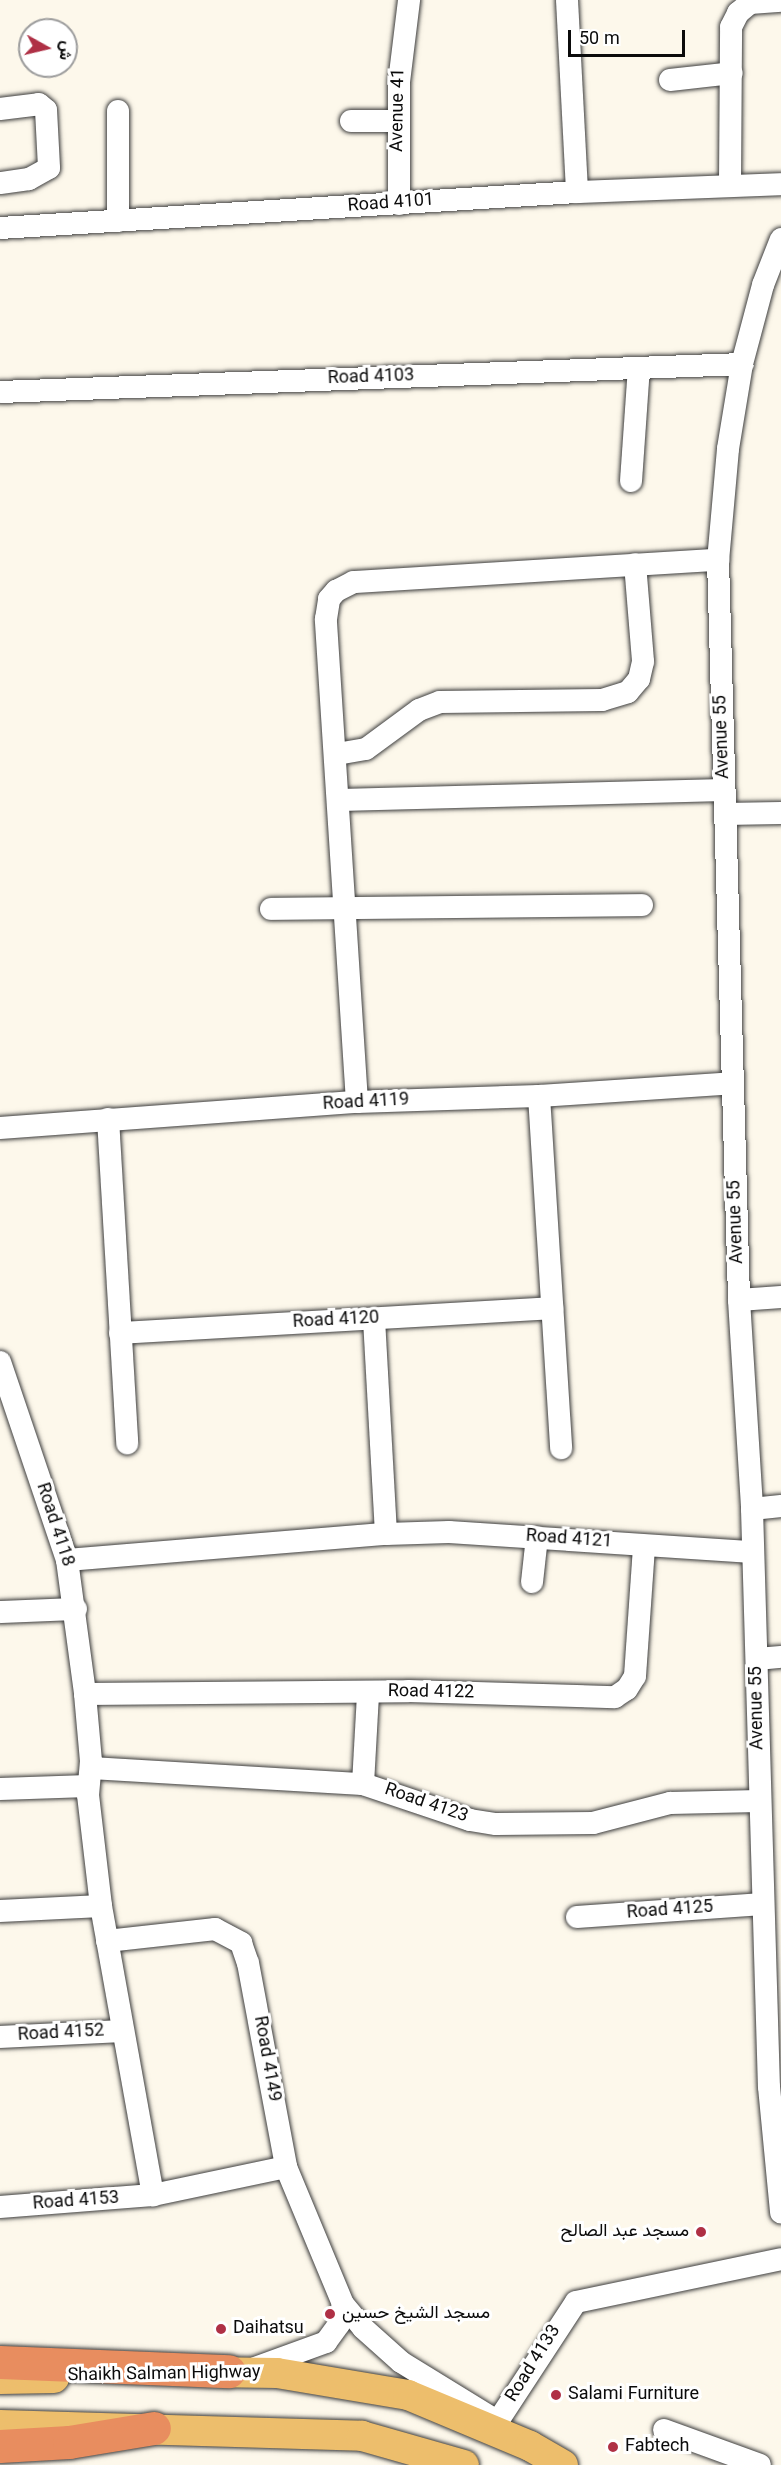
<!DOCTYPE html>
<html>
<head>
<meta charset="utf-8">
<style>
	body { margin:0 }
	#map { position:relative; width:781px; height:2465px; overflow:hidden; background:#fdf8eb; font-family:Georgia,Vazirmatn,serif }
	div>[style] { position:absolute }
	.roads { filter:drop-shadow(0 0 2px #3e3e3e) drop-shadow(0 0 2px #3e3e3e) }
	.minor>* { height:22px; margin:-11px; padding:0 11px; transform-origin:11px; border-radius:11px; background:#fff }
	.major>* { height:30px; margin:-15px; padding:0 15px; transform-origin:15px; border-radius:15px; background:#edbe6c }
	.highway>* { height:33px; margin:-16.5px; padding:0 16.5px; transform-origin:16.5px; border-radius:16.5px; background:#e88d5f }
	.dots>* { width:16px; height:16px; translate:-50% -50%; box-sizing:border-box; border:3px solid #fff; border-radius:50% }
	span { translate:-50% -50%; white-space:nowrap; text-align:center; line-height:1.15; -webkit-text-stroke:6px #fff; paint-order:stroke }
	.street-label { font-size:18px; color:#0b0b0b }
	.poi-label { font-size:18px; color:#0b0b0b }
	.right { translate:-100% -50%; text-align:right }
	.left { translate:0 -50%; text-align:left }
	.north { position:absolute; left:18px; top:18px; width:60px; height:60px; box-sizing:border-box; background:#fff; border:2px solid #9d9d9d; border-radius:50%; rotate:98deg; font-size:16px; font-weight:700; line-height:24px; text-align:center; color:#0b0b0b }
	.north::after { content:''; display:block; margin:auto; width:21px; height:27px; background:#af3045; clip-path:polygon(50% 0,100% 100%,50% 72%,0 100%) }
	.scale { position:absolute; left:568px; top:30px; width:117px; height:27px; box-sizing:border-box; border:3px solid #0b0b0b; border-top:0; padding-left:8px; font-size:18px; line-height:21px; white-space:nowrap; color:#0b0b0b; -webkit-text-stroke:4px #fff; paint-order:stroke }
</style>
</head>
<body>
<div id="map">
	<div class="roads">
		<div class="minor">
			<i style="left:567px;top:0;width:192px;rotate:87deg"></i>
			<i style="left:670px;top:80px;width:62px;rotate:-6.4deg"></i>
			<i style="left:0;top:109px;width:39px;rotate:-7deg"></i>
			<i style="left:39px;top:104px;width:9px;rotate:41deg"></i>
			<i style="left:46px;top:110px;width:58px;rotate:87deg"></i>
			<i style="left:49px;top:168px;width:23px;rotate:151deg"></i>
			<i style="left:29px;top:179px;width:29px;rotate:172deg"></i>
			<i style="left:351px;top:121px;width:47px"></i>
			<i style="left:730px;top:183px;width:156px;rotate:-89.6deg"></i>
			<i style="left:731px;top:27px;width:16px;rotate:-63deg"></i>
			<i style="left:738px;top:13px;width:16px;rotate:-40deg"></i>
			<i style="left:750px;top:3px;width:31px;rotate:-4deg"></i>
			<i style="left:399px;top:204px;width:122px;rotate:-90deg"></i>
			<i style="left:399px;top:82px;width:83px;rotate:-83deg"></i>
			<i style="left:118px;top:221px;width:110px;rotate:-90deg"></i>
			<i style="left:0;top:228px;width:578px;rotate:-3.57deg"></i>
			<i style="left:577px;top:192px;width:204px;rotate:-2.2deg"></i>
			<i style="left:781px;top:239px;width:49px;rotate:111.4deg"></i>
			<i style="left:763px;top:285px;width:82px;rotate:104.9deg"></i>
			<i style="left:742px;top:364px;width:86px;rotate:99.4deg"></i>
			<i style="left:728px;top:449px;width:111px;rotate:95.1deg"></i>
			<i style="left:718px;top:560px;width:740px;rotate:88.37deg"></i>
			<i style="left:739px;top:1300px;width:209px;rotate:86.4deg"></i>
			<i style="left:752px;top:1509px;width:578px;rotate:88.32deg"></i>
			<i style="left:769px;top:2087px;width:126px;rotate:84.5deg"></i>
			<i style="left:0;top:392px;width:743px;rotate:-2.16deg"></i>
			<i style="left:631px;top:481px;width:113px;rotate:-86deg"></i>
			<i style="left:337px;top:754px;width:29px;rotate:-10deg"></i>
			<i style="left:366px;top:749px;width:66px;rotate:-36.3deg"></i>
			<i style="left:419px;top:710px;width:22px;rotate:-21deg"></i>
			<i style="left:440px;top:702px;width:162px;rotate:-0.7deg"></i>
			<i style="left:602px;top:700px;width:27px;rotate:-17deg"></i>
			<i style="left:628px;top:692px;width:17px;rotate:-50deg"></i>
			<i style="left:639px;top:679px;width:18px;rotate:-77deg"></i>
			<i style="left:643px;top:661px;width:97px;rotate:-94.7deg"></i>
			<i style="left:340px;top:800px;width:384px;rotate:-1.5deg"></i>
			<i style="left:725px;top:814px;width:56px;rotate:-1deg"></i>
			<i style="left:271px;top:909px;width:371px;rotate:-0.6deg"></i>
			<i style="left:539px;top:1096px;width:353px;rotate:86.4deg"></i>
			<i style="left:357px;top:1102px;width:484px;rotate:-93.7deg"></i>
			<i style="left:326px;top:619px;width:20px;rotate:-81deg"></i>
			<i style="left:329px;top:599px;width:11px;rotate:-49deg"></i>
			<i style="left:336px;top:591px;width:20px;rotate:-27deg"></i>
			<i style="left:354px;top:582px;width:365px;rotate:-3.5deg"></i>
			<i style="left:108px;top:1119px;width:325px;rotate:86.6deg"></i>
			<i style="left:0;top:1128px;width:358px;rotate:-4.2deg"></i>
			<i style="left:357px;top:1102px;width:182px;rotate:-1.9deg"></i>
			<i style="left:539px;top:1096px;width:194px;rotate:-3.8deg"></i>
			<i style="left:739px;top:1300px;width:42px;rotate:-4.1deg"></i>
			<i style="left:374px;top:1319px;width:215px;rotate:86.8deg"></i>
			<i style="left:120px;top:1333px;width:433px;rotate:-3.3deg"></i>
			<i style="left:0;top:1362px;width:209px;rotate:71.3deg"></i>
			<i style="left:67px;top:1560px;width:135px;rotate:82.3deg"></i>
			<i style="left:85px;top:1694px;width:67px;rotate:84.9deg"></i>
			<i style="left:91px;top:1761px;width:34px;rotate:95deg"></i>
			<i style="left:88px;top:1795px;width:112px;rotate:83.3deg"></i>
			<i style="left:101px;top:1906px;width:294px;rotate:79.8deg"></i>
			<i style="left:752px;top:1509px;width:29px;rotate:-6deg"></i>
			<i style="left:67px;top:1560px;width:320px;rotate:-4.7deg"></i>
			<i style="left:386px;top:1534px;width:63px;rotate:-1.8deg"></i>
			<i style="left:449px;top:1532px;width:304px;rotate:3.8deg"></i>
			<i style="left:532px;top:1582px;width:45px;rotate:-83.7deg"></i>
			<i style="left:0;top:1612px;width:76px;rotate:-2.3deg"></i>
			<i style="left:757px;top:1659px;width:24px;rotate:-5deg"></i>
			<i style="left:85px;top:1694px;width:323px;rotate:-0.5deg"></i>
			<i style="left:408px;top:1691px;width:207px;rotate:1.7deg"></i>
			<i style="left:615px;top:1697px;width:14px;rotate:-34deg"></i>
			<i style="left:627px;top:1689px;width:15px;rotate:-58deg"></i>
			<i style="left:635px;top:1676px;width:130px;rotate:-86deg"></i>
			<i style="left:91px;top:1768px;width:272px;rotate:3.4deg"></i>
			<i style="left:363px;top:1784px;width:113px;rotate:18.6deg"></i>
			<i style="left:470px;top:1820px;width:26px;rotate:9deg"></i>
			<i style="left:496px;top:1824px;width:97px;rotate:-0.6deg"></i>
			<i style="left:593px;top:1823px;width:80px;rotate:-14.6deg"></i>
			<i style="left:670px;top:1803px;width:89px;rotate:-1.3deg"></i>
			<i style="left:363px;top:1784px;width:90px;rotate:-86.8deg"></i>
			<i style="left:0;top:1789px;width:88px;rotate:-2deg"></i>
			<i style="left:0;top:1911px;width:101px;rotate:-2.8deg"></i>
			<i style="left:577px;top:1917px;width:186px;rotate:-4deg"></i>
			<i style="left:107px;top:1941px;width:109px;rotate:-6.3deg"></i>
			<i style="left:215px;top:1929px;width:30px;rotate:28deg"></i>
			<i style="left:241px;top:1943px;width:21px;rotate:71deg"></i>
			<i style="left:248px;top:1963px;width:208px;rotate:79.4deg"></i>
			<i style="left:286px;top:2167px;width:148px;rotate:67.4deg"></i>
			<i style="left:343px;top:2304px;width:31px;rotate:50deg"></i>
			<i style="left:363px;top:2328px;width:51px;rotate:41.8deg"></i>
			<i style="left:401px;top:2362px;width:116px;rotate:31.6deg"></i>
			<i style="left:0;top:2037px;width:122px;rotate:-2.8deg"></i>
			<i style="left:0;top:2207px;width:153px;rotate:-4.5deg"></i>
			<i style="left:153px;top:2195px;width:136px;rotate:-11.9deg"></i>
			<i style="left:252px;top:2369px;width:79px;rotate:-20deg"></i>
			<i style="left:326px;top:2342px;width:22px;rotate:-54deg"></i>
			<i style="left:339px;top:2324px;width:20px;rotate:-79deg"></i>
			<i style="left:498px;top:2421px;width:142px;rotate:-56.8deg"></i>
			<i style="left:576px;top:2302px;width:209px;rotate:-11.8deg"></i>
			<i style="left:664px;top:2430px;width:102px;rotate:20deg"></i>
		</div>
		<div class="major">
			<i style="left:204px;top:2372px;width:73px;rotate:0.8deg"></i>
			<i style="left:277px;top:2373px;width:133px;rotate:9.5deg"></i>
			<i style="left:408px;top:2395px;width:132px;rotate:22.7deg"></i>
			<i style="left:530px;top:2446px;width:38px;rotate:30deg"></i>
			<i style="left:0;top:2379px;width:54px;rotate:-1.1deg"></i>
			<i style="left:0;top:2425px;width:362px;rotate:1.7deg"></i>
			<i style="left:362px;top:2436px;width:106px;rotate:15.9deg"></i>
		</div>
		<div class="highway">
			<i style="left:0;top:2362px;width:229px;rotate:2.3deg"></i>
			<i style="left:0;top:2446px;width:69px;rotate:-3.3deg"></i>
			<i style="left:69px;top:2442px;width:86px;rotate:-9.4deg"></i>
		</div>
	</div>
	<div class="dots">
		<i style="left:701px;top:2232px;background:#af3045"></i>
		<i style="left:330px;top:2314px;background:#af3045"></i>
		<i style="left:221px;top:2329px;background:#af3045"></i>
		<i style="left:556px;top:2395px;background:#af3045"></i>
		<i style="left:613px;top:2447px;background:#af3045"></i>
	</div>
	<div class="street-label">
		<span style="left:399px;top:110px;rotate:-89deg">Avenue 41</span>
		<span style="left:391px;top:204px;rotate:-4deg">Road 4101</span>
		<span style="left:371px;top:378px;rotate:-2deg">Road 4103</span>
		<span style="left:723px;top:737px;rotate:-92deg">Avenue 55</span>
		<span style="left:366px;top:1103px;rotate:-3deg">Road 4119</span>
		<span style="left:737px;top:1222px;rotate:-92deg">Avenue 55</span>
		<span style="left:336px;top:1321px;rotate:-3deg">Road 4120</span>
		<span style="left:54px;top:1525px;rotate:72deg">Road 4118</span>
		<span style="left:569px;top:1540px;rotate:4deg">Road 4121</span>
		<span style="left:431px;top:1693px;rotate:1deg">Road 4122</span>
		<span style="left:758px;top:1708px;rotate:-91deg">Avenue 55</span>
		<span style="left:426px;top:1804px;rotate:19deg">Road 4123</span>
		<span style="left:670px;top:1911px;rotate:-4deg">Road 4125</span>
		<span style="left:61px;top:2034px;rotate:-3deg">Road 4152</span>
		<span style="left:266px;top:2059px;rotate:80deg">Road 4149</span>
		<span style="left:76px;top:2202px;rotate:-4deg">Road 4153</span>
		<span style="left:534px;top:2364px;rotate:-58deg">Road 4133</span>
		<span style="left:164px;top:2375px;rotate:-1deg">Shaikh Salman Highway</span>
	</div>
	<div class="poi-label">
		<span class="right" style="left:689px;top:2232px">مسجد عبد الصالح</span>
		<span class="left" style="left:342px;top:2314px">مسجد الشيخ حسين</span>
		<span class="left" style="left:233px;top:2329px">Daihatsu</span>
		<span class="left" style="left:568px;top:2395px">Salami Furniture</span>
		<span class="left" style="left:625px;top:2447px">Fabtech</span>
	</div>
	<div class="north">ش</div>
	<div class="scale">50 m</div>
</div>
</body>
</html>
